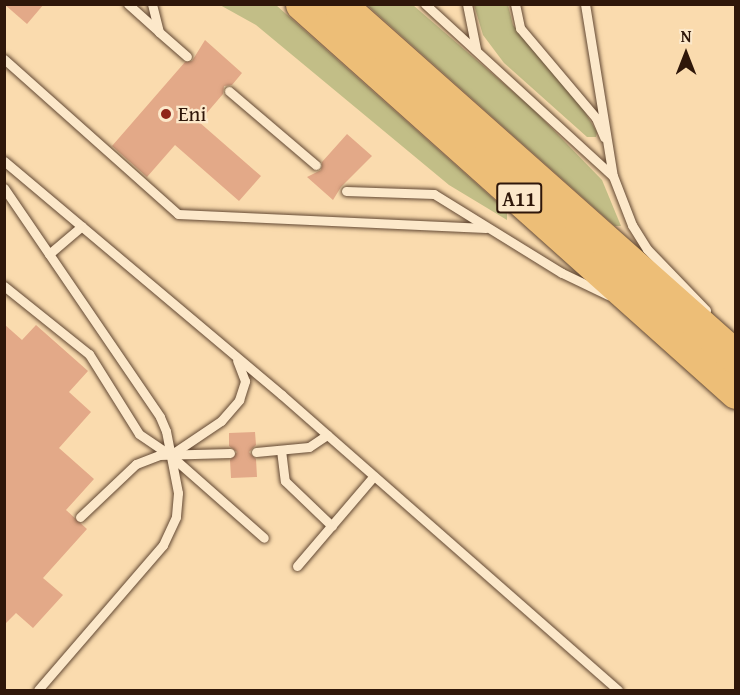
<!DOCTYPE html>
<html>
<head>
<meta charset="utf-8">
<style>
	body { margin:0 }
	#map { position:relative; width:740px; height:695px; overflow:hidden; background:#fadbae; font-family:"Gentium Book Plus",serif }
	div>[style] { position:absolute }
	.green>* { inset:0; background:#c2be87 }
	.building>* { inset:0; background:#e3a988 }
	.roads { filter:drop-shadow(0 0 2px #624833) drop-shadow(0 0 2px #624833) }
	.service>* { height:9px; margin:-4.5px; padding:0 4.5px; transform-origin:4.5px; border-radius:4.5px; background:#fce8ca }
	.motorway>* { height:33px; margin:-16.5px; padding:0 16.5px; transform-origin:16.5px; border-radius:16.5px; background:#edbe77 }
	.dots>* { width:16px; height:16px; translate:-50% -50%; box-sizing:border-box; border:3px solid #fce8ca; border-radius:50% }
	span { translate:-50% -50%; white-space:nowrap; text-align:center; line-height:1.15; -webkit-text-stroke:4.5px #fce8ca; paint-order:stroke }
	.shield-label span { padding:2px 4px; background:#fce8ca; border:2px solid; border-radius:4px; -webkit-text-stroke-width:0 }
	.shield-label { font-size:20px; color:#2f170a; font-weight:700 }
	.poi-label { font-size:21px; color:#2f170a }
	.left { translate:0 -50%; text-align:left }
	.frame { position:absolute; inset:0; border:6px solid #2f170a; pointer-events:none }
	.north { position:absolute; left:656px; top:24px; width:60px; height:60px; -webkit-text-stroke:4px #fce8ca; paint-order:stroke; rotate:0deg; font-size:16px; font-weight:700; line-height:24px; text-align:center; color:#2f170a }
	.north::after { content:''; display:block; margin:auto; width:21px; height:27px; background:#2f170a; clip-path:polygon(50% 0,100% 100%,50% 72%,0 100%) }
</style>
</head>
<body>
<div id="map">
	<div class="green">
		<i style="clip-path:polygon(220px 5px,276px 5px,507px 211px,507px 220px,449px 185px,256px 25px)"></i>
		<i style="clip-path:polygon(367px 5px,413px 5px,533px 109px,602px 180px,621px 226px,615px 226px)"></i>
		<i style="clip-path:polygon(474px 5px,508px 5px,513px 25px,583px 109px,597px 132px,596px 137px,587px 137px,504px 63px,483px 35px)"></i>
	</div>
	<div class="building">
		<i style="clip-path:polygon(4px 4px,44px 4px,27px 24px)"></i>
		<i style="clip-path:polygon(205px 40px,242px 73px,232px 85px,224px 86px,223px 94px,199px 122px,261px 176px,239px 201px,175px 145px,147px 177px,112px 146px,185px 62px,192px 61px)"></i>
		<i style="clip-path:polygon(347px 134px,372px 156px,341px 187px,333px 200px,307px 177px,321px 170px,322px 162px)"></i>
		<i style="clip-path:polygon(4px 324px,22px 340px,36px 325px,88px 371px,69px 392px,91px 412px,59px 448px,94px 479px,66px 510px,87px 529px,43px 578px,63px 595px,33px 628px,16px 613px,4px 625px)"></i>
		<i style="clip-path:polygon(255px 432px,256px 445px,249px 452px,256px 459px,257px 477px,231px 478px,230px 460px,237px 452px,229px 446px,229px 433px)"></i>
	</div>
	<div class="roads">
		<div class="service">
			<i style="left:128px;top:4px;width:40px;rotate:42deg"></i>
			<i style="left:152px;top:4px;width:29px;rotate:76deg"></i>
			<i style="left:159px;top:32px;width:37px;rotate:41deg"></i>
			<i style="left:425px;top:4px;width:255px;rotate:42.5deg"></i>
			<i style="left:467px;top:4px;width:46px;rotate:78.7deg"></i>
			<i style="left:515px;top:4px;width:25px;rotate:78deg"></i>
			<i style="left:520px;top:28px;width:118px;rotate:49.8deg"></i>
			<i style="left:596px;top:118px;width:21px;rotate:67deg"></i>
			<i style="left:585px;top:4px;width:174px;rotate:80.8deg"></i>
			<i style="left:613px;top:176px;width:53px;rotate:68.8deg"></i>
			<i style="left:632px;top:225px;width:28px;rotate:58deg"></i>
			<i style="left:647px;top:249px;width:85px;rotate:46deg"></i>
			<i style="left:4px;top:59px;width:233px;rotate:41.7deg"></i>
			<i style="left:178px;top:214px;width:308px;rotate:2.6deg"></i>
			<i style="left:229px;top:91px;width:114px;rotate:40.4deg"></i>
			<i style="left:4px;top:161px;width:363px;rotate:40.1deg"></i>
			<i style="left:282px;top:395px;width:447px;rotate:41.3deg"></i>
			<i style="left:4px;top:188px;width:277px;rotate:55.7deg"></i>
			<i style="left:160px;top:417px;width:15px;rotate:67deg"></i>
			<i style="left:166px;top:431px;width:63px;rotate:79deg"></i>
			<i style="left:178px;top:493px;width:24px;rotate:95deg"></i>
			<i style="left:176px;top:517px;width:31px;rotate:115deg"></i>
			<i style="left:163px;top:545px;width:191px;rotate:130.8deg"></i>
			<i style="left:346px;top:191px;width:88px;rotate:2deg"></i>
			<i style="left:434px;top:194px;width:150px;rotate:31.7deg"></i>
			<i style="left:562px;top:273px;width:51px;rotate:25.6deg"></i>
			<i style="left:49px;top:254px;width:43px;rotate:-40.3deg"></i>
			<i style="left:4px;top:286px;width:109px;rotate:38.7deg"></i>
			<i style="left:89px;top:354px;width:94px;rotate:58deg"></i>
			<i style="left:139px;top:434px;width:37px;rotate:34deg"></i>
			<i style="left:170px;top:455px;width:125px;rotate:41.4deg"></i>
			<i style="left:281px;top:450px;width:31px;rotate:83deg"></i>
			<i style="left:285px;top:481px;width:65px;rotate:43.8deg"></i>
			<i style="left:256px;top:452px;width:53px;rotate:-5.4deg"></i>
			<i style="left:309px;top:447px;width:22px;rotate:-34deg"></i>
			<i style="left:172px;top:454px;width:59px;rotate:-34deg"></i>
			<i style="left:221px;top:421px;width:28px;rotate:-49deg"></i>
			<i style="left:239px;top:400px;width:20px;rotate:-72deg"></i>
			<i style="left:245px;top:381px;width:22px;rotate:-111deg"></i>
			<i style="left:80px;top:517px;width:77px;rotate:-43.4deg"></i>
			<i style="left:136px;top:464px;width:25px;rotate:-21deg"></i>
			<i style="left:159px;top:455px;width:71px;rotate:-1.6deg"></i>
			<i style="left:297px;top:566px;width:118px;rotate:-49.5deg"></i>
		</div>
		<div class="motorway">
			<i style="left:302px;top:4px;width:582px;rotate:41.8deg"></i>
			<i style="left:339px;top:4px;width:531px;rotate:41.64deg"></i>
		</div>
	</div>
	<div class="dots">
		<i style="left:166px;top:114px;background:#8f2418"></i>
	</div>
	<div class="shield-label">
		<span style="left:519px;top:198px">A11</span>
	</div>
	<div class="poi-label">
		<span class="left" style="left:178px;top:114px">Eni</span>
	</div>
	<div class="frame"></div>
	<div class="north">N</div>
</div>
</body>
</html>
